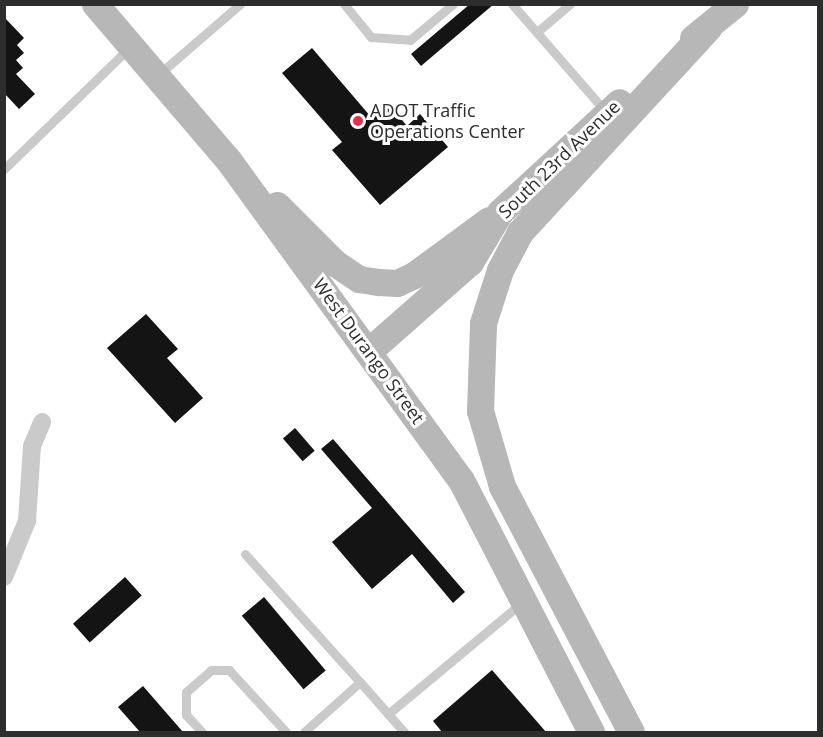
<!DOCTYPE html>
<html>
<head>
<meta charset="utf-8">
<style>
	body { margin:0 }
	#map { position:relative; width:823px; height:737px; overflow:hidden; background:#fff; font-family:"Open Sans",sans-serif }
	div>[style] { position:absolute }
	.building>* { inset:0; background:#141414; transform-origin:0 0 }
	.lane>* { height:9px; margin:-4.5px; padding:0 4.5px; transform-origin:4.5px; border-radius:4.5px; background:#cacaca }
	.street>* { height:18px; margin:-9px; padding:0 9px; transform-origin:9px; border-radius:9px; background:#cacaca }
	.secondary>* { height:27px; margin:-13.5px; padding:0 13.5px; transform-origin:13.5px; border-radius:13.5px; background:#b7b7b7 }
	.dots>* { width:16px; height:16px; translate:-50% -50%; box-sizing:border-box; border:3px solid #fff; border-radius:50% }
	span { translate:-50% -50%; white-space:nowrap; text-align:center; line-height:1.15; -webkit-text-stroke:6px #fff; paint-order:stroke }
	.poi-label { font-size:18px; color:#2d2d2d }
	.left { translate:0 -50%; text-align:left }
	.street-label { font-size:18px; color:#2d2d2d }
	.frame { position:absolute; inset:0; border:6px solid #2d2d2d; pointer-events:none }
</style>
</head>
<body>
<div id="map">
	<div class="building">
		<i style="clip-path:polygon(470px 4px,494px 4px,421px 66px,411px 54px)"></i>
		<i style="clip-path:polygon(4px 17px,24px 38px,17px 45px,24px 53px,16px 60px,23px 68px,16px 74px,35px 94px,19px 109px,4px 93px)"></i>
		<i style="clip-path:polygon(312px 48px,371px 117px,388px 103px,407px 126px,420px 114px,448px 147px,380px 205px,332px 150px,342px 142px,282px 73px)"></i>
		<i style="clip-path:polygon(146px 314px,178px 349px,167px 358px,203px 398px,175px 423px,107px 348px)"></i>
		<i style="left:295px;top:428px;width:30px;height:16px;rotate:49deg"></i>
		<i style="clip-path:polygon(333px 439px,465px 592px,453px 603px,412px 554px,372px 589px,332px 542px,372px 508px,321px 449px)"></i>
		<i style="left:125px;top:577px;width:25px;height:70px;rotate:48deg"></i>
		<i style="left:264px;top:597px;width:96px;height:29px;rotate:50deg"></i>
		<i style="clip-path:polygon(492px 670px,546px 732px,442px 732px,433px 721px)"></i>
		<i style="clip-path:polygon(143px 686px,183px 732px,140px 732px,118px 707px)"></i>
	</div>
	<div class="lane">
		<i style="left:344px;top:4px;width:43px;rotate:50.7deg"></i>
		<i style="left:371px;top:37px;width:39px;rotate:4deg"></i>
		<i style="left:410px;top:40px;width:56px;rotate:-39.9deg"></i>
		<i style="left:512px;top:4px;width:142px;rotate:49deg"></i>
		<i style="left:537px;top:32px;width:43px;rotate:-40.3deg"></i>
		<i style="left:159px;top:74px;width:107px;rotate:-40.8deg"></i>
		<i style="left:4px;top:169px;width:174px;rotate:-44.1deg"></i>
		<i style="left:245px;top:554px;width:172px;rotate:48.1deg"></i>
		<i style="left:388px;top:714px;width:173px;rotate:-39.8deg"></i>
		<i style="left:202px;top:732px;width:23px;rotate:-133deg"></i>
		<i style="left:186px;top:715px;width:23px;rotate:-90deg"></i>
		<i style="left:186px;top:692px;width:33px;rotate:-41deg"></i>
		<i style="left:211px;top:670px;width:18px"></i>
		<i style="left:229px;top:670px;width:84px;rotate:47.4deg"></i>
		<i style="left:304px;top:732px;width:75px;rotate:-41.8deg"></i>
		<i style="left:360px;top:682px;width:67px;rotate:48.7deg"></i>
	</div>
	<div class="street">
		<i style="left:4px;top:577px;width:61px;rotate:-67.7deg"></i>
		<i style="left:27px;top:521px;width:75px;rotate:-86.2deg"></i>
		<i style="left:32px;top:446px;width:26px;rotate:-67deg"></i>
	</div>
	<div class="secondary">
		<i style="left:95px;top:4px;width:206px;rotate:49.5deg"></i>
		<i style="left:229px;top:161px;width:394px;rotate:54deg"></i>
		<i style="left:461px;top:480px;width:284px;rotate:62.7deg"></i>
		<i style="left:693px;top:38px;width:54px;rotate:-39deg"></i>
		<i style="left:277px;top:205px;width:82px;rotate:45deg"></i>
		<i style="left:335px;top:263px;width:29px;rotate:34deg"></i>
		<i style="left:359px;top:279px;width:20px;rotate:9deg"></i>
		<i style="left:379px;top:282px;width:18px;rotate:3deg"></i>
		<i style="left:397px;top:283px;width:19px;rotate:-25deg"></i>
		<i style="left:414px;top:275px;width:93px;rotate:-36.3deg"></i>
		<i style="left:371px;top:349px;width:132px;rotate:-41.3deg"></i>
		<i style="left:470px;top:262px;width:58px;rotate:-59deg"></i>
		<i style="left:500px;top:212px;width:162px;rotate:-42.7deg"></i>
		<i style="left:631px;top:732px;width:278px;rotate:-117.7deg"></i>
		<i style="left:502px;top:486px;width:78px;rotate:-106.3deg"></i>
		<i style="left:480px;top:411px;width:88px;rotate:-88deg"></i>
		<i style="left:483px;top:323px;width:56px;rotate:-72.2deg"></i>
		<i style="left:500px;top:270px;width:43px;rotate:-62.2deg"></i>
		<i style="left:520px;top:232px;width:277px;rotate:-47.3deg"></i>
	</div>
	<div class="dots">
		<i style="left:358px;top:121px;background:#e1314d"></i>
	</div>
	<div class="poi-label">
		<span class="left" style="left:370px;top:121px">ADOT Traffic<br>Operations Center</span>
	</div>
	<div class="street-label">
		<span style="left:559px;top:159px;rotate:-44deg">South 23rd Avenue</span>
		<span style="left:369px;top:351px;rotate:54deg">West Durango Street</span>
	</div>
	<div class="frame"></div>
</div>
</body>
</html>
